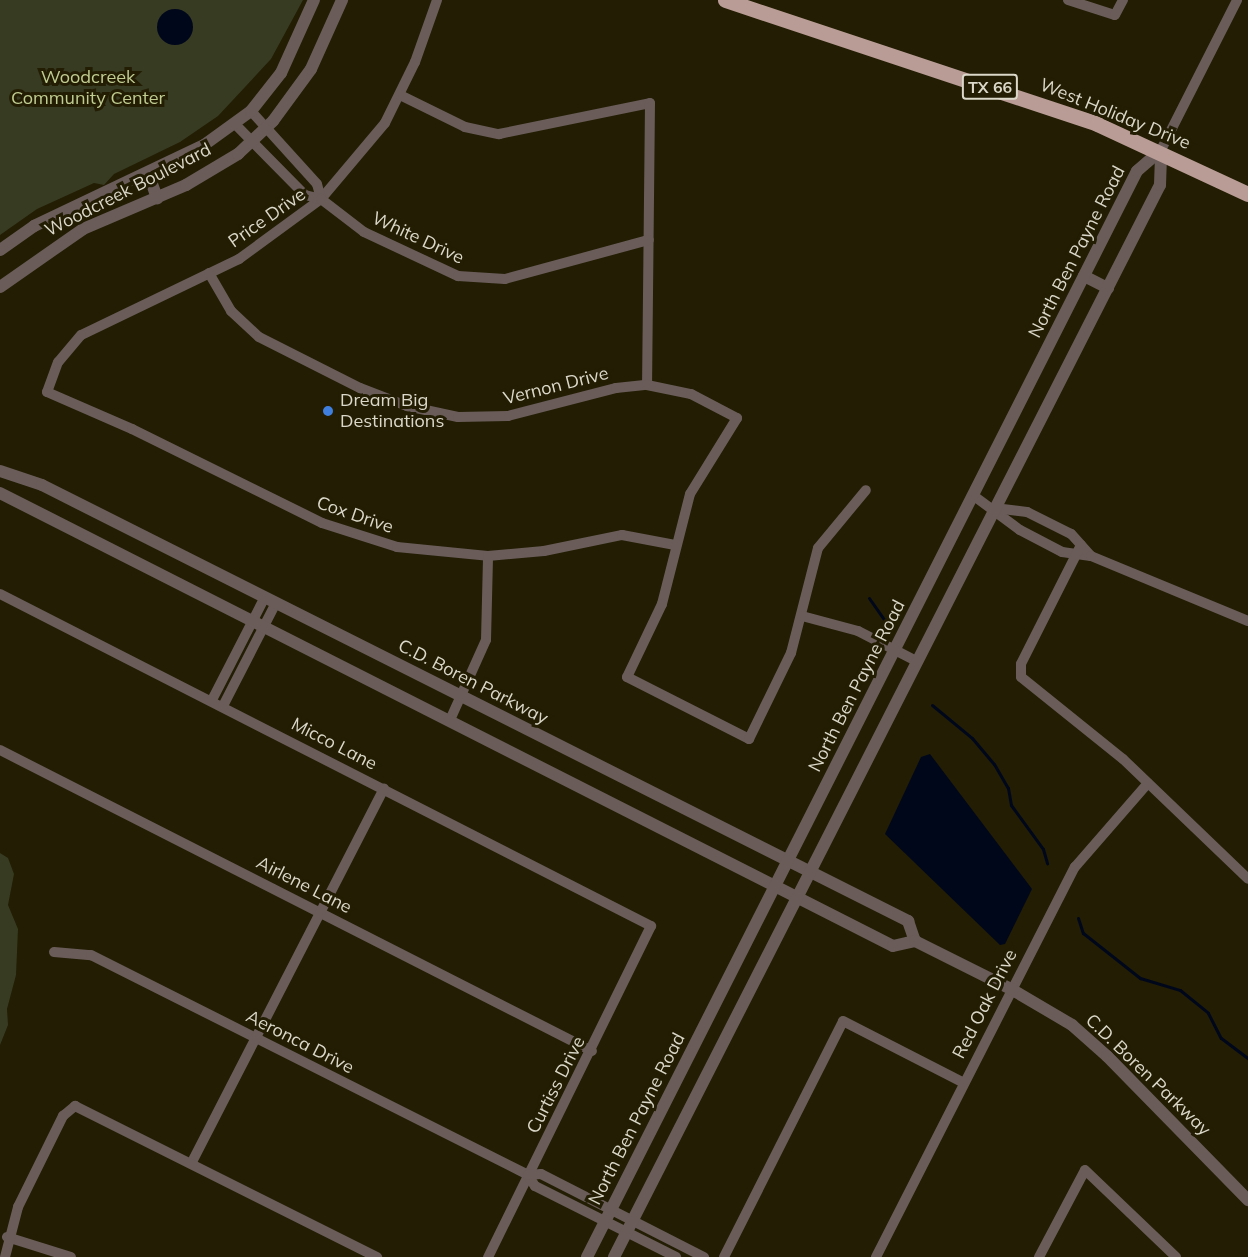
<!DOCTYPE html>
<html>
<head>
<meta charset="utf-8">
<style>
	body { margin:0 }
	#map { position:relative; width:1248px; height:1257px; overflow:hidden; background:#221d03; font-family:Mulish,sans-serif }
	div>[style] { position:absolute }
	.green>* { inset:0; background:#373b22 }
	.water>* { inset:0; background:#00071b }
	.round { border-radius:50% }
	.stream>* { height:3px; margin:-1.5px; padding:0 1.5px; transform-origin:1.5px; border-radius:1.5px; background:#00071b }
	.minor>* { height:10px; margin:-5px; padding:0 5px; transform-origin:5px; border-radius:5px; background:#6a5c59 }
	.tertiary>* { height:12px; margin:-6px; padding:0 6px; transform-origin:6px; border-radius:6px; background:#6a5c59 }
	.primary>* { height:15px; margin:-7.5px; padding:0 7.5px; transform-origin:7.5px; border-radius:7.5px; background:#b99c95 }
	.dots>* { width:16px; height:16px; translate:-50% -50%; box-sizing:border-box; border:3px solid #221d03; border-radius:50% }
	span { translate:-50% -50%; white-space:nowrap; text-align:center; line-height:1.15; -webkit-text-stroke:6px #221d03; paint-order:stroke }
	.shield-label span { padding:2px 4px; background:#221d03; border:2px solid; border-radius:4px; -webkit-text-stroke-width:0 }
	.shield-label { font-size:16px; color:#dbd8c9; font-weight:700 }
	.park-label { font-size:18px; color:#c1cc91 }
	.street-label { font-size:18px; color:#dbd8c9 }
	.poi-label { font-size:18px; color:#dbd8c9 }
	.left { translate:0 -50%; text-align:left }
</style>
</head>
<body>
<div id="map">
	<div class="green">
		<i style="clip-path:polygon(0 0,303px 0,271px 59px,218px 116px,180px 142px,114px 174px,104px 185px,94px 183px,37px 209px,0 235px)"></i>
		<i style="clip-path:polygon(0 853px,8px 858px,14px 874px,8px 905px,18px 929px,16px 975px,7px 1009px,8px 1025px,0 1045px)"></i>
	</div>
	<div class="water">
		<i class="round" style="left:157px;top:9px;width:36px;height:36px"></i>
		<i style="clip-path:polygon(930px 754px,1032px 889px,1005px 944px,1000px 945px,885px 834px,921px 757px)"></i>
	</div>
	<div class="stream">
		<i style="left:869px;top:598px;width:37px;rotate:55deg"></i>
		<i style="left:932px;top:705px;width:52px;rotate:39.5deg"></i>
		<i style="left:972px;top:738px;width:34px;rotate:50deg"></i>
		<i style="left:994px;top:764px;width:28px;rotate:60deg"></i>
		<i style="left:1008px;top:788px;width:17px;rotate:80deg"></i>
		<i style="left:1011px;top:805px;width:54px;rotate:54deg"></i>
		<i style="left:1043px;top:849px;width:15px;rotate:74deg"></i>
		<i style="left:1078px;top:918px;width:16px;rotate:72deg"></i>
		<i style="left:1083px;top:933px;width:73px;rotate:38.3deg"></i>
		<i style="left:1140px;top:978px;width:42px;rotate:16.7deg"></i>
		<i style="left:1180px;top:990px;width:36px;rotate:39deg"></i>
		<i style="left:1208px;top:1013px;width:28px;rotate:63deg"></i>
		<i style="left:1221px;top:1038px;width:34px;rotate:37deg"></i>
	</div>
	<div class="minor">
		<i style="left:437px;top:0;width:66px;rotate:109.5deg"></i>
		<i style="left:415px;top:62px;width:68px;rotate:116.2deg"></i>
		<i style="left:385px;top:123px;width:99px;rotate:130.1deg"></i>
		<i style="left:321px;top:199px;width:102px;rotate:143.8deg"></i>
		<i style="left:239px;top:259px;width:175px;rotate:154.3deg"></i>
		<i style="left:81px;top:335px;width:35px;rotate:130deg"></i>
		<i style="left:58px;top:362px;width:32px;rotate:110deg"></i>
		<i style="left:47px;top:392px;width:93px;rotate:23.5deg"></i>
		<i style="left:132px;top:429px;width:212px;rotate:26.3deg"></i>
		<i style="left:322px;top:523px;width:79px;rotate:17.7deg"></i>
		<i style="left:397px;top:547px;width:91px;rotate:5.6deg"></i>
		<i style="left:488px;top:556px;width:56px;rotate:-5.1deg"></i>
		<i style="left:544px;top:551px;width:80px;rotate:-11.6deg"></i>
		<i style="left:622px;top:535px;width:54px;rotate:10.7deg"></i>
		<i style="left:1068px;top:0;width:49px;rotate:17.7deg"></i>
		<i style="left:1115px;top:15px;width:17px;rotate:-62deg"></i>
		<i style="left:400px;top:95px;width:72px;rotate:26.2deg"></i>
		<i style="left:465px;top:127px;width:35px;rotate:12deg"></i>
		<i style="left:499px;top:134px;width:154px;rotate:-11.6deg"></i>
		<i style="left:650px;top:103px;width:282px;rotate:90.6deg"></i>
		<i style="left:251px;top:111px;width:98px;rotate:47.9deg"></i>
		<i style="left:317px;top:184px;width:16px;rotate:75deg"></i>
		<i style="left:234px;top:123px;width:101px;rotate:45.4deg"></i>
		<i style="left:305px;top:195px;width:16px;rotate:14deg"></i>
		<i style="left:321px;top:199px;width:54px;rotate:37.5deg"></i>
		<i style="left:364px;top:232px;width:104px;rotate:25.1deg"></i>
		<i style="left:458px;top:276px;width:47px;rotate:3.7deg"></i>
		<i style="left:505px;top:279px;width:149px;rotate:-15.2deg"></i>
		<i style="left:1161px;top:150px;width:168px;rotate:-63.1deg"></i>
		<i style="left:209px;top:273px;width:44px;rotate:59.9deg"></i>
		<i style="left:231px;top:311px;width:38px;rotate:43deg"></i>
		<i style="left:259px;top:337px;width:113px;rotate:26.8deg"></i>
		<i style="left:360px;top:388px;width:50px;rotate:21deg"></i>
		<i style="left:407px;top:406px;width:52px;rotate:12.2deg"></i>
		<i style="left:458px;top:417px;width:50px;rotate:-1.1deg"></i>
		<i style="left:508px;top:416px;width:112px;rotate:-14.5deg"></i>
		<i style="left:616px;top:388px;width:31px;rotate:-6deg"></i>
		<i style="left:647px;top:385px;width:45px;rotate:11.6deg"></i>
		<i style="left:691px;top:394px;width:52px;rotate:27.6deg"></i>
		<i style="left:737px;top:418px;width:89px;rotate:121.7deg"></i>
		<i style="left:690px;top:494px;width:114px;rotate:104.3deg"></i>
		<i style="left:662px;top:604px;width:81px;rotate:115.6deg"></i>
		<i style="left:627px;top:677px;width:137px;rotate:26.9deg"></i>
		<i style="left:749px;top:739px;width:96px;rotate:-64deg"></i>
		<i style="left:791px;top:653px;width:108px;rotate:-75.6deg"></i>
		<i style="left:818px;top:548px;width:75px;rotate:-50.4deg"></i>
		<i style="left:974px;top:496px;width:57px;rotate:36.5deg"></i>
		<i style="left:1020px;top:530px;width:47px;rotate:27.6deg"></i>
		<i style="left:1062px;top:552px;width:29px;rotate:8deg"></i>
		<i style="left:1091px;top:556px;width:30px;rotate:-132deg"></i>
		<i style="left:1071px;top:534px;width:49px;rotate:-153.4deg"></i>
		<i style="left:1027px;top:512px;width:33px;rotate:-173deg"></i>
		<i style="left:1081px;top:545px;width:133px;rotate:116.8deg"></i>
		<i style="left:1021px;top:664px;width:13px;rotate:90deg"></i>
		<i style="left:1021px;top:677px;width:131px;rotate:38.8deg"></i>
		<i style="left:1123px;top:759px;width:173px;rotate:43.8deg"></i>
		<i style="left:1091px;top:556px;width:170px;rotate:22.5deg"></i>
		<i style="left:0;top:594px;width:731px;rotate:27.02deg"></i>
		<i style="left:651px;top:926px;width:369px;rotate:116.2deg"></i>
		<i style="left:802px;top:616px;width:58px;rotate:15deg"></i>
		<i style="left:858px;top:631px;width:65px;rotate:27.3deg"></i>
		<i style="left:212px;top:700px;width:116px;rotate:-62.8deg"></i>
		<i style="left:223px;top:706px;width:116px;rotate:-62.8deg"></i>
		<i style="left:450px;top:720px;width:88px;rotate:-65.8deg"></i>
		<i style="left:486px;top:640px;width:84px;rotate:-88.6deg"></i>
		<i style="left:0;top:750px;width:664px;rotate:26.95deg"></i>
		<i style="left:54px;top:952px;width:37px;rotate:5deg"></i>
		<i style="left:91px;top:955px;width:489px;rotate:26.7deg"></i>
		<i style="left:528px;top:1175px;width:13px;rotate:58deg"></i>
		<i style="left:535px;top:1186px;width:158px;rotate:26.7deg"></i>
		<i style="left:192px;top:1162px;width:420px;rotate:-62.8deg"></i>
		<i style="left:528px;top:1175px;width:13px;rotate:-4deg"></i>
		<i style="left:541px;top:1174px;width:183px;rotate:27deg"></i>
		<i style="left:7px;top:1237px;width:67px;rotate:17.4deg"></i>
		<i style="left:5px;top:1257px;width:52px;rotate:-75.4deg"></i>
		<i style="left:18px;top:1207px;width:102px;rotate:-63.7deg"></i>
		<i style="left:63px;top:1116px;width:16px;rotate:-40deg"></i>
		<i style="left:75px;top:1106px;width:338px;rotate:26.6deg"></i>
		<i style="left:724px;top:1257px;width:264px;rotate:-63.2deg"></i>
		<i style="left:843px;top:1021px;width:136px;rotate:27.1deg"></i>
		<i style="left:876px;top:1257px;width:438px;rotate:-63deg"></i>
		<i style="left:1075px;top:867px;width:111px;rotate:-49deg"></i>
		<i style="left:1039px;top:1257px;width:98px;rotate:-62.1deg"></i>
		<i style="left:1085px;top:1170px;width:126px;rotate:43.7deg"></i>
	</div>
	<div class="tertiary">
		<i style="left:148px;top:173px;width:27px;rotate:70deg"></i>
		<i style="left:0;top:250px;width:42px;rotate:-35.2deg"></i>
		<i style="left:34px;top:226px;width:188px;rotate:-25.5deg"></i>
		<i style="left:204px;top:145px;width:58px;rotate:-35.9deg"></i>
		<i style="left:251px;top:111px;width:48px;rotate:-51.7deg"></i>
		<i style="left:281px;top:73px;width:80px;rotate:-65.7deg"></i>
		<i style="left:1084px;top:276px;width:27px;rotate:27deg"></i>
		<i style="left:0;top:287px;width:101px;rotate:-34.9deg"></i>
		<i style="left:83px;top:229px;width:112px;rotate:-23.1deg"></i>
		<i style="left:186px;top:185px;width:61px;rotate:-30.8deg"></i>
		<i style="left:238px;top:154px;width:48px;rotate:-43.3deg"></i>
		<i style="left:273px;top:121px;width:64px;rotate:-53.8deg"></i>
		<i style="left:311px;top:69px;width:76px;rotate:-65.8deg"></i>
		<i style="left:0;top:471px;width:44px;rotate:18.4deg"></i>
		<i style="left:42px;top:485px;width:970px;rotate:26.72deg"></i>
		<i style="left:908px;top:921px;width:21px;rotate:71deg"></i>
		<i style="left:0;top:493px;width:1001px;rotate:26.9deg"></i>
		<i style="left:893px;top:946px;width:23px;rotate:-13deg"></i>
		<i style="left:915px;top:941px;width:107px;rotate:26.6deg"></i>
		<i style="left:1011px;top:989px;width:71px;rotate:30.5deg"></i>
		<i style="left:1072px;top:1025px;width:47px;rotate:41.5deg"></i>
		<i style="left:1107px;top:1056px;width:202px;rotate:45.6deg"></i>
		<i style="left:587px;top:1257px;width:1217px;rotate:-63.14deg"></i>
		<i style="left:1137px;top:171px;width:32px;rotate:-41deg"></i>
		<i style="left:614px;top:1257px;width:1203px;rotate:-63.01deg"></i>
		<i style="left:1160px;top:185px;width:35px;rotate:-88deg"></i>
	</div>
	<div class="primary">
		<i style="left:725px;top:0;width:392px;rotate:18.4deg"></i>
		<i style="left:1097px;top:124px;width:166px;rotate:24.9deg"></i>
	</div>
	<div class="dots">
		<i style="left:328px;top:411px;background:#3f7fe0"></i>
	</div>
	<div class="shield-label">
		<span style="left:990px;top:87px">TX 66</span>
	</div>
	<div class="park-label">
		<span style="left:88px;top:88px">Woodcreek<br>Community Center</span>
	</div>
	<div class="street-label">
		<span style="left:1115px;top:114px;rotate:22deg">West Holiday Drive</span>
		<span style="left:128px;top:190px;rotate:-27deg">Woodcreek Boulevard</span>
		<span style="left:267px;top:218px;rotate:-35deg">Price Drive</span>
		<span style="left:418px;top:238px;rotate:25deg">White Drive</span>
		<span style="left:1077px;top:252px;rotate:-63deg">North Ben Payne Road</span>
		<span style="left:556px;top:386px;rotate:-14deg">Vernon Drive</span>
		<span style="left:355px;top:515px;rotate:19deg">Cox Drive</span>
		<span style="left:473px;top:682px;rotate:27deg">C.D. Boren Parkway</span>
		<span style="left:857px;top:686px;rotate:-63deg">North Ben Payne Road</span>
		<span style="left:334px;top:744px;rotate:27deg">Micco Lane</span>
		<span style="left:304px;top:885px;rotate:27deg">Airlene Lane</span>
		<span style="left:985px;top:1004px;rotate:-63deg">Red Oak Drive</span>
		<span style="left:300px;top:1042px;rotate:27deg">Aeronca Drive</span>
		<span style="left:1148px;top:1075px;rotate:44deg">C.D. Boren Parkway</span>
		<span style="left:556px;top:1085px;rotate:-63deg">Curtiss Drive</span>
		<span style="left:637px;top:1119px;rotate:-63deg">North Ben Payne Road</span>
	</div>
	<div class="poi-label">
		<span class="left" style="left:340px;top:411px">Dream Big<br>Destinations</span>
	</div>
</div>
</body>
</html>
